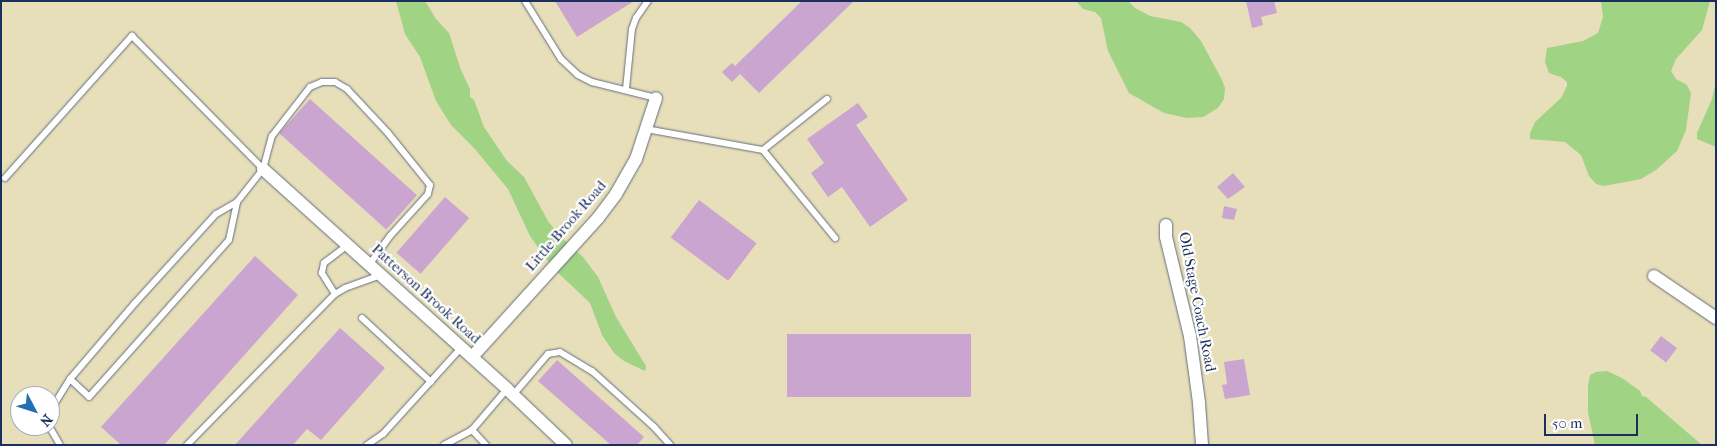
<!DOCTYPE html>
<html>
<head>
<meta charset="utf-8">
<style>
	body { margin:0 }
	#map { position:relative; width:1717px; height:446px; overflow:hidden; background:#e7dfba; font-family:"IM FELL French Canon",serif }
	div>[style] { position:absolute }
	.green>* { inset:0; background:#a0d383 }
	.building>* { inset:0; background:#caa5d0; transform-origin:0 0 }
	.roads { filter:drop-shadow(0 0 1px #626d7e) drop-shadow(0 0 1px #626d7e) }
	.service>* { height:6px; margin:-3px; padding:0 3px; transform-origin:3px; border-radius:3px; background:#fff }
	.minor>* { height:12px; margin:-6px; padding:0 6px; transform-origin:6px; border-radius:6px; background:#fff }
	span { translate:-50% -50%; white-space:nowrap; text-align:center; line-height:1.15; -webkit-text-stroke:4.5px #fff; paint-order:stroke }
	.street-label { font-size:15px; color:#1b2f5e }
	.frame { position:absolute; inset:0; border:2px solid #1b2f5e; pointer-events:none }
	.north { position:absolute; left:10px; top:386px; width:50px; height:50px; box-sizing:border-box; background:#fff; border:1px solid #a4acbf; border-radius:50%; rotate:130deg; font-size:14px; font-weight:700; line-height:20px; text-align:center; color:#1b2f5e }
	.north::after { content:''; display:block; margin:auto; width:18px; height:22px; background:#1f6fb2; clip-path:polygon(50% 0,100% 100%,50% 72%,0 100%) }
	.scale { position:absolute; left:1544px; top:414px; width:94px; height:22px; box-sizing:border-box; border:2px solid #1b2f5e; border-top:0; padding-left:6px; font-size:15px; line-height:18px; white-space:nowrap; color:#1b2f5e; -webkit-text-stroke:4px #fff; paint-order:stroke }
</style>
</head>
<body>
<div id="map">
	<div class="green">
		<i style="clip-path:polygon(396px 1px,425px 1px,436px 19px,449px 33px,461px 70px,470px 89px,470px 97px,474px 100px,484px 127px,507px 161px,524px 177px,548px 221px,560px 236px,583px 257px,598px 277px,616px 317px,646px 366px,645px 371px,624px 361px,614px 353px,602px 335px,590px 303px,553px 268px,530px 236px,508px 189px,474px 148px,451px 125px,436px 101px,420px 57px,405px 34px)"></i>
		<i style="clip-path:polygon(1076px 1px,1128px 1px,1135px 8px,1150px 16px,1181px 22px,1190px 28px,1201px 41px,1222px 80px,1225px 88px,1224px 99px,1218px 108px,1203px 117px,1187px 118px,1164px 113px,1129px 93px,1108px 51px,1101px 18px,1095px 12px,1083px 9px)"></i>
		<i style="clip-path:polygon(1601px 1px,1710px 1px,1702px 30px,1676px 59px,1671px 71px,1676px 79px,1687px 85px,1691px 93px,1686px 130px,1677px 151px,1656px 170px,1641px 179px,1604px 186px,1596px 184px,1589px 176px,1581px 155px,1565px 142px,1530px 139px,1530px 133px,1535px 122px,1561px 98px,1567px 86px,1567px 82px,1561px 77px,1549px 73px,1545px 62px,1547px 48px,1583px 41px,1598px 33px,1603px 17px)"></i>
		<i style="clip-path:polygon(1716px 81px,1716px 147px,1697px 139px,1697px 133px,1712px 99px)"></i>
		<i style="clip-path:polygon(1607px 371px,1622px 378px,1640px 391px,1642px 396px,1646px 397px,1702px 445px,1595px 445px,1588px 412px,1588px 386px,1590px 375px,1596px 372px)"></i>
	</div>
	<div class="building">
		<i style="clip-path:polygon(555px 1px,634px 1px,577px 37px)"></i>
		<i style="clip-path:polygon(802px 1px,854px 1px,759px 93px,740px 74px,732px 82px,722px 72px,732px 63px,735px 66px)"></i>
		<i style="clip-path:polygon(1246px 1px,1274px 1px,1277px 13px,1261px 17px,1263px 25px,1252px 28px)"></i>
		<i style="left:310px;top:99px;width:144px;height:46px;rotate:42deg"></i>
		<i style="clip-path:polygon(858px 103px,868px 117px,856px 125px,908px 200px,870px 227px,842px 187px,828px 197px,811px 173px,824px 163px,807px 139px)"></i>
		<i style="clip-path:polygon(1233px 173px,1245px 187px,1228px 199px,1217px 187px)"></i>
		<i style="left:445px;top:197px;width:32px;height:74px;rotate:41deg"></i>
		<i style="left:699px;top:200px;width:72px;height:47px;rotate:37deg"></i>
		<i style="clip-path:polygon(1224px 206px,1237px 209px,1234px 220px,1222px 218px)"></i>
		<i style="clip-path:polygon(255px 256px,298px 295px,164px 445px,121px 445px,101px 427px)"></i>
		<i style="clip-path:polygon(340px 328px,385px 368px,321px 440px,307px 429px,293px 445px,235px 445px)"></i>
		<i style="left:787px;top:334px;width:184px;height:63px"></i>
		<i style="left:1661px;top:336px;width:20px;height:18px;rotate:37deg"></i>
		<i style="clip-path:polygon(1244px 359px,1250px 395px,1225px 399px,1222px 385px,1227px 384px,1224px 362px)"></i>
		<i style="clip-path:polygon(557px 360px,644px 437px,637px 445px,611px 445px,538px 381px)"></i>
	</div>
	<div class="roads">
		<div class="service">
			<i style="left:525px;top:1px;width:68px;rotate:58.2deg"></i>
			<i style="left:561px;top:59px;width:23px;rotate:43deg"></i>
			<i style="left:578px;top:75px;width:16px;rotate:27deg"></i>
			<i style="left:592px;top:82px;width:66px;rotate:14deg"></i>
			<i style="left:626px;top:89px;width:60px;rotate:-84.3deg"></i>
			<i style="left:632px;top:29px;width:12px;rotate:-70deg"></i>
			<i style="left:636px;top:18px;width:21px;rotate:-55deg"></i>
			<i style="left:646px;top:129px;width:119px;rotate:10.2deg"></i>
			<i style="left:763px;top:150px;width:114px;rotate:50.7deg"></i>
			<i style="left:763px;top:150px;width:82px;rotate:-38.6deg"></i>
			<i style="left:5px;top:178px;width:191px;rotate:-48.2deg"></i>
			<i style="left:132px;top:36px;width:187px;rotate:45.4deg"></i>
			<i style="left:237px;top:202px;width:24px;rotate:150deg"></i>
			<i style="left:216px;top:214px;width:120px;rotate:132.3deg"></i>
			<i style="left:135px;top:303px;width:100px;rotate:130.5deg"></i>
			<i style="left:70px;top:379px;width:26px;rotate:43deg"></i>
			<i style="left:89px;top:397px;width:210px;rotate:-48.3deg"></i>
			<i style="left:229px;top:240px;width:39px;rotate:-78deg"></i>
			<i style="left:237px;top:202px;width:42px;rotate:-51.8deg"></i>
			<i style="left:263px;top:169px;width:34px;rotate:-75deg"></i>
			<i style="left:272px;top:136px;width:62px;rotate:-52.2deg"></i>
			<i style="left:310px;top:87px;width:13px;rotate:-23deg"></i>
			<i style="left:322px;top:82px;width:13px"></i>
			<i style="left:335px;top:82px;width:14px;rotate:30deg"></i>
			<i style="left:347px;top:89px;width:60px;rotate:47deg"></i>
			<i style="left:388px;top:133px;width:67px;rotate:51.1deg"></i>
			<i style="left:430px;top:185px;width:9px;rotate:103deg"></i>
			<i style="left:428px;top:194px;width:57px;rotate:132.1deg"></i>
			<i style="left:390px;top:236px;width:36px;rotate:126deg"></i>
			<i style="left:335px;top:294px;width:25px;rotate:-122deg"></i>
			<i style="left:322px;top:273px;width:10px;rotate:-79deg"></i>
			<i style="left:324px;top:263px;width:30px;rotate:-37deg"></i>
			<i style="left:362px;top:318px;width:94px;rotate:42.8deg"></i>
			<i style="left:513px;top:395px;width:54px;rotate:-49.5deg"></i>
			<i style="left:548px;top:354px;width:12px;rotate:-9deg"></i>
			<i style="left:560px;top:352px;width:37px;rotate:31deg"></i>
			<i style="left:592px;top:371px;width:84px;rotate:42.1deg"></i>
			<i style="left:654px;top:427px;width:24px;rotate:48deg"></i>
			<i style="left:50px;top:411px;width:38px;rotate:-58deg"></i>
			<i style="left:49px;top:426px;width:22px;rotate:60deg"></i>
			<i style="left:187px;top:445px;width:211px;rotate:-45.6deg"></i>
			<i style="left:335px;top:294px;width:12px;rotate:-31deg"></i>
			<i style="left:345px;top:288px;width:37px;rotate:-20deg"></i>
			<i style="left:367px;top:445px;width:19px;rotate:-35deg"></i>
			<i style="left:383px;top:434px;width:118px;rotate:-47.8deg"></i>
			<i style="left:444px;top:445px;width:32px;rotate:-28deg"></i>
			<i style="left:486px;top:445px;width:21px;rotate:-133deg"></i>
			<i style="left:472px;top:430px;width:54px;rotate:-49.5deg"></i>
		</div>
		<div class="minor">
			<i style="left:263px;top:169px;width:329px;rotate:42deg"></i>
			<i style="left:507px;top:389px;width:81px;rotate:43.5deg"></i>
			<i style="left:1166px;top:225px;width:12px;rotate:90deg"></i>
			<i style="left:1166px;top:237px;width:102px;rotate:76.4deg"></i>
			<i style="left:1190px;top:336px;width:68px;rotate:82.3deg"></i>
			<i style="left:1199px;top:403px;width:42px;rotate:85.9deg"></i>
			<i style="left:1654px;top:276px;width:75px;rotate:34.1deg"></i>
			<i style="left:472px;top:357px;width:188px;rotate:-47.8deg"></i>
			<i style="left:598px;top:218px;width:30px;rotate:-53deg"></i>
			<i style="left:616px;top:194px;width:40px;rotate:-60.3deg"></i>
			<i style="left:636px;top:159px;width:64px;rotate:-71.8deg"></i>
		</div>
	</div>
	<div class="street-label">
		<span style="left:566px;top:226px;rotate:-49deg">Little Brook Road</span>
		<span style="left:426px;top:294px;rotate:42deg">Patterson Brook Road</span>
		<span style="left:1197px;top:302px;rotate:79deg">Old Stage Coach Road</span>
	</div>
	<div class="frame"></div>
	<div class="north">N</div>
	<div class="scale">50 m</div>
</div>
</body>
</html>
